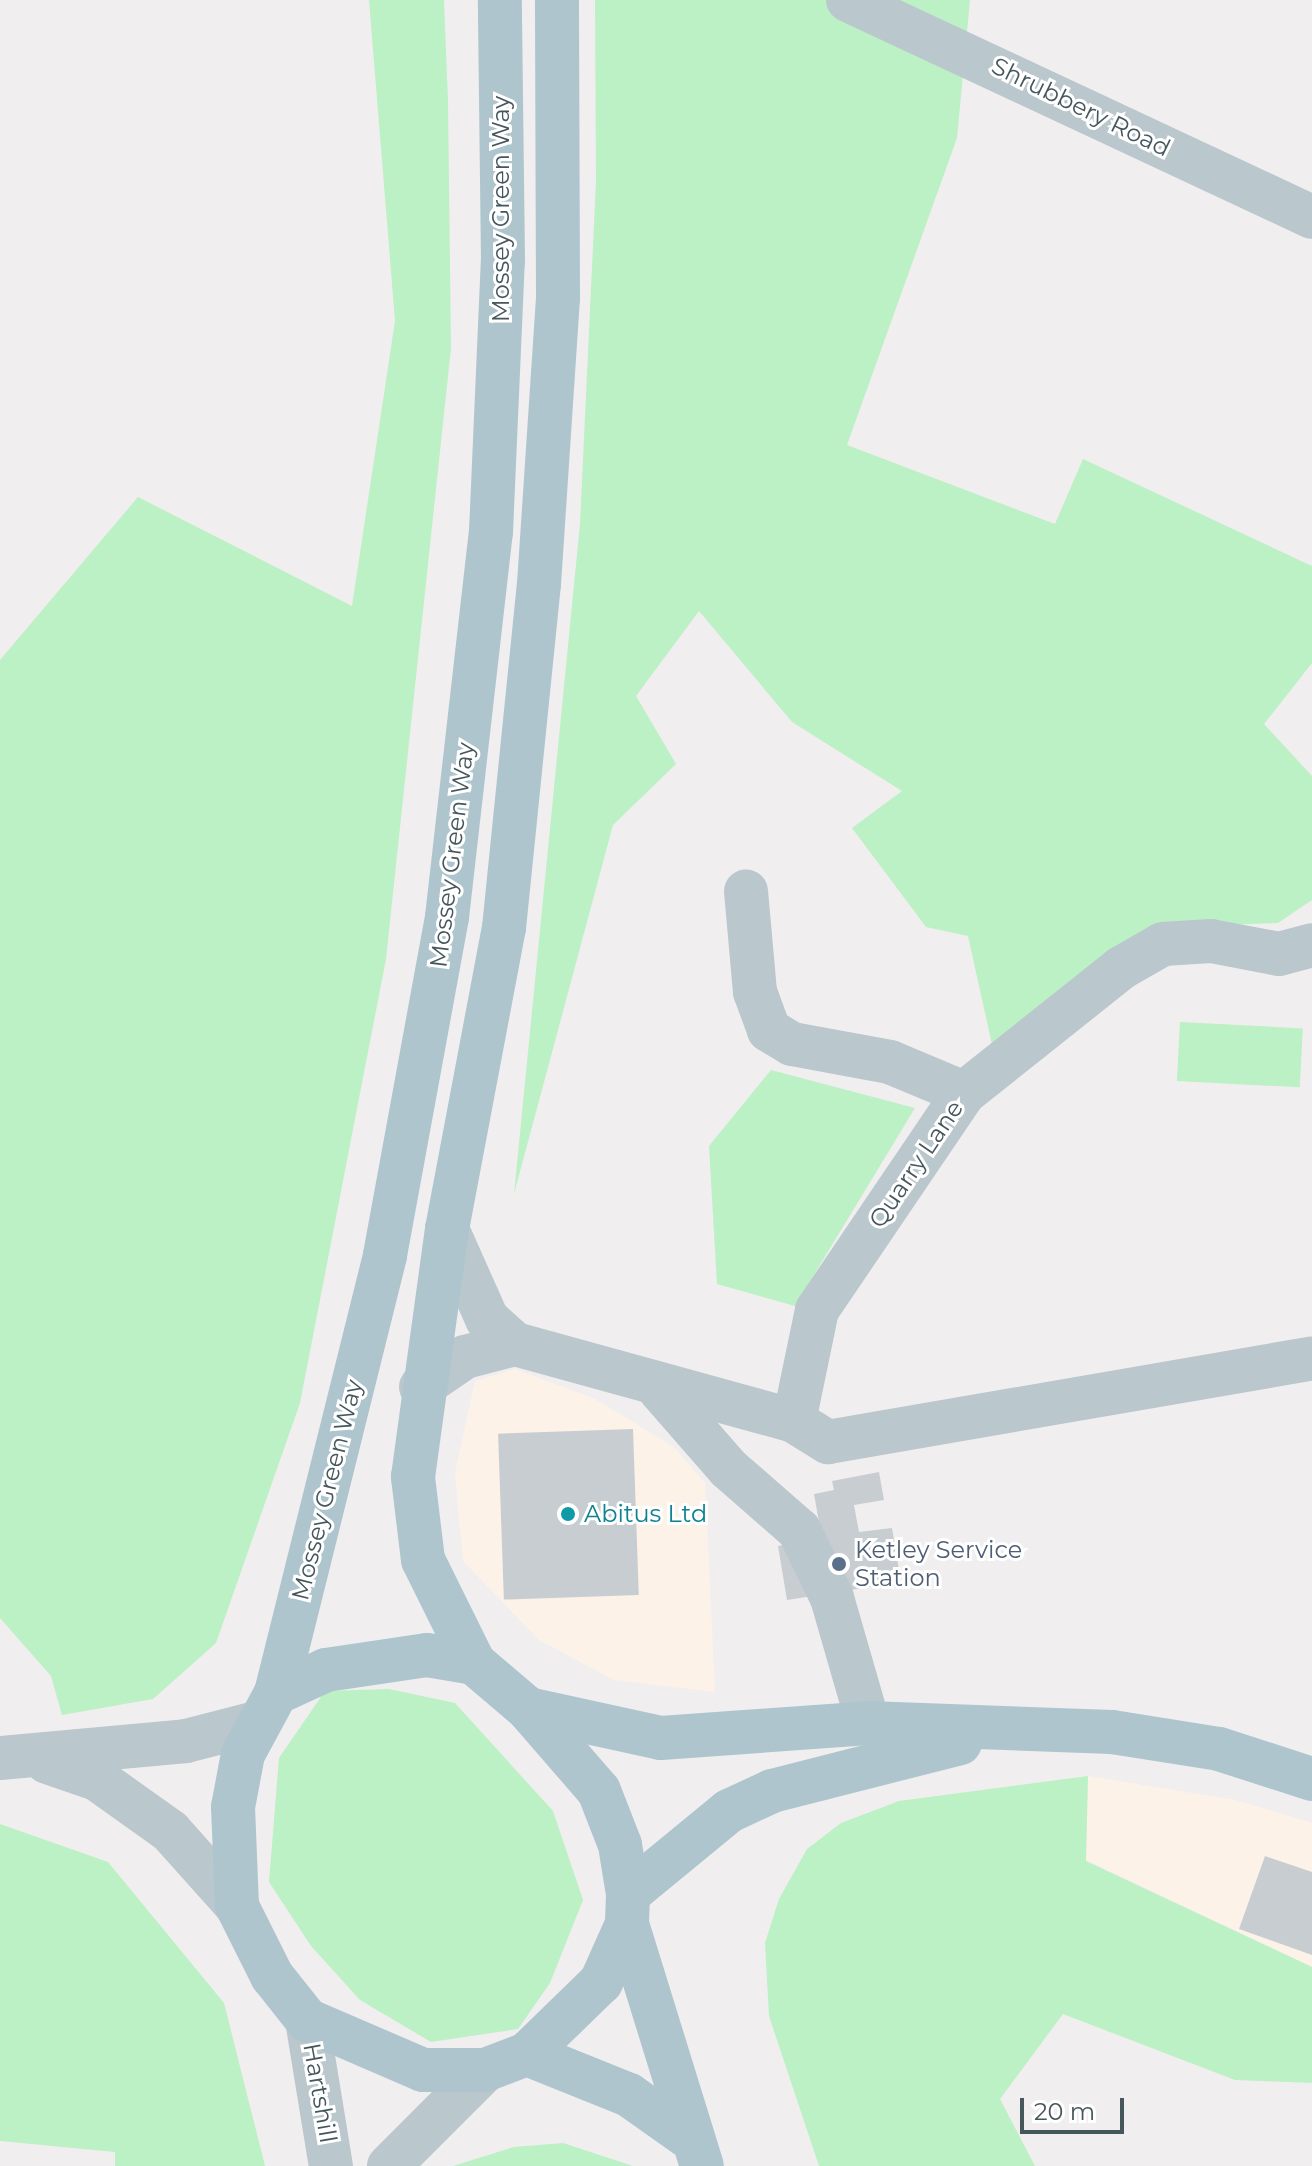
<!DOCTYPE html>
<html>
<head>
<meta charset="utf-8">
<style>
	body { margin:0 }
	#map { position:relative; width:1312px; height:2166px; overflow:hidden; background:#f1eeef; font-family:Montserrat,sans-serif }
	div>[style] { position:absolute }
	.commercial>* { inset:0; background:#fcf2e8 }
	.green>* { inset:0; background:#bcf0c5; transform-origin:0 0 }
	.building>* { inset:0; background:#c8cdd1; transform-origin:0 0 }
	.minor>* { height:44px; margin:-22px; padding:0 22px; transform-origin:22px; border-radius:22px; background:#bac7cc }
	.major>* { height:44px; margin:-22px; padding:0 22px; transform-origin:22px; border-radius:22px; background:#aec5ce }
	.dots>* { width:22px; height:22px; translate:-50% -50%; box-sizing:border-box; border:4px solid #fff; border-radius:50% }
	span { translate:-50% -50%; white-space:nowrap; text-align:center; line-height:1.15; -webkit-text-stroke:6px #fff; paint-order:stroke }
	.street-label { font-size:24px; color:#46575c }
	.culture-label { font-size:24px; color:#0d838f }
	.left { translate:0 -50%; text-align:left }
	.service-label { font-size:24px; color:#4e5e75 }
	.scale { position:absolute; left:1020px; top:2098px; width:104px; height:36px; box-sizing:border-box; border:4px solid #46575c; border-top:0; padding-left:10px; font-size:24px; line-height:28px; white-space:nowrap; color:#46575c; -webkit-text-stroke:6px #fff; paint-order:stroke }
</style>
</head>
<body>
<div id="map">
	<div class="commercial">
		<i style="clip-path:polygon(515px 1369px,595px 1399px,674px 1447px,705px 1483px,715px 1692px,614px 1680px,539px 1640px,463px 1561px,455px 1473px,475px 1381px)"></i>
		<i style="clip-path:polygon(1088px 1776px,1235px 1800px,1312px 1823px,1312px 1967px,1086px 1860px)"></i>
	</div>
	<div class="green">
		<i style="clip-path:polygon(369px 0,444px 0,448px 101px,451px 348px,386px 959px,300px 1403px,216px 1643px,153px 1699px,62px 1715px,51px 1676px,0 1618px,0 660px,138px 497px,352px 606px,395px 321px)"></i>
		<i style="clip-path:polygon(595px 0,970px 0,957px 138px,847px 445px,1055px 524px,1083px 459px,1312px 566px,1312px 663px,1264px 724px,1312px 776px,1312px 900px,1278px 923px,1162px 927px,993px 1049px,968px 936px,926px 927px,852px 828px,902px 791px,792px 722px,699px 611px,636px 696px,676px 764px,613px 825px,514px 1194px,580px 524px,596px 181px)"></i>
		<i style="left:1180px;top:1022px;width:123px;height:59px;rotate:3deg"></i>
		<i style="clip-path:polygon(771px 1070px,915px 1108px,795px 1306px,717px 1284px,709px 1146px)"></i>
		<i style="clip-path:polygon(389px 1689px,455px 1703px,553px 1811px,583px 1900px,550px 1983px,518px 2029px,431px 2042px,360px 2000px,311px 1946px,269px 1882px,279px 1758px,325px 1691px)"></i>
		<i style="clip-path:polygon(1088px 1776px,1086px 1861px,1312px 1967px,1312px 2083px,1235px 2080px,1063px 2014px,1000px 2099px,1035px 2166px,819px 2166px,769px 2016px,765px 1943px,779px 1899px,807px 1849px,841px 1823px,899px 1801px)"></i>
		<i style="clip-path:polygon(0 1824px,108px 1862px,224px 2003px,265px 2166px,115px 2166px,115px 2152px,0 2141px)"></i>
		<i style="clip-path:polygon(563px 2143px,633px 2166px,453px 2166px,514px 2147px)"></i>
	</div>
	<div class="building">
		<i style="left:633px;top:1429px;width:166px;height:135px;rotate:88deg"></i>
		<i style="clip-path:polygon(879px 1472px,884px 1500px,854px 1505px,859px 1532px,892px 1528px,901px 1582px,787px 1600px,778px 1546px,822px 1539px,814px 1494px,834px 1490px,832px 1481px)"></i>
		<i style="clip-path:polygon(1265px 1856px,1312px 1872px,1312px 1955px,1239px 1929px)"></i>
	</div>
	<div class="minor">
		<i style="left:848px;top:0;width:512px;rotate:25.06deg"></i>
		<i style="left:964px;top:1093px;width:201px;rotate:-38.5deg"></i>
		<i style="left:1121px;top:968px;width:48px;rotate:-29.7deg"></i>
		<i style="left:1163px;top:944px;width:48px;rotate:-3.6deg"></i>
		<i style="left:1211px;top:941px;width:69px;rotate:10.8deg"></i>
		<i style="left:1279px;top:954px;width:34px;rotate:-15deg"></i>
		<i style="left:447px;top:1229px;width:98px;rotate:66deg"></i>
		<i style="left:487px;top:1319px;width:38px;rotate:42deg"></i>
		<i style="left:515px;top:1344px;width:289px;rotate:15.4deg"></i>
		<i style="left:794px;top:1421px;width:113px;rotate:-78.3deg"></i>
		<i style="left:817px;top:1310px;width:262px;rotate:-55.9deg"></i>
		<i style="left:964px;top:1093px;width:80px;rotate:-157.3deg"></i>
		<i style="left:890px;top:1062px;width:100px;rotate:-169.6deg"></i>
		<i style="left:792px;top:1044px;width:27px;rotate:-149deg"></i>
		<i style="left:769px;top:1030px;width:40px;rotate:-110.2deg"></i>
		<i style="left:755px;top:992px;width:101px;rotate:-95.1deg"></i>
		<i style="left:421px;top:1387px;width:53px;rotate:-34.3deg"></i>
		<i style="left:465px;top:1357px;width:52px;rotate:-14.6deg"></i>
		<i style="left:660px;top:1390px;width:105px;rotate:48.9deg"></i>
		<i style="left:729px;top:1469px;width:93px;rotate:41.1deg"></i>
		<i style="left:799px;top:1530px;width:76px;rotate:64.1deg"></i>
		<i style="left:832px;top:1598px;width:130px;rotate:73.9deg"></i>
		<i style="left:794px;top:1421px;width:40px;rotate:32deg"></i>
		<i style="left:828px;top:1442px;width:491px;rotate:-9.8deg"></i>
		<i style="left:0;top:1758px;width:187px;rotate:-5.2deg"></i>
		<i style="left:186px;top:1741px;width:76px;rotate:-14.4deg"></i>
		<i style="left:47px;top:1762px;width:53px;rotate:18.8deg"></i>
		<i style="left:97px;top:1779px;width:90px;rotate:35.5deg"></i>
		<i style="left:170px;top:1831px;width:101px;rotate:48.2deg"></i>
		<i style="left:307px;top:2020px;width:148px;rotate:80.7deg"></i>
		<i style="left:389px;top:2166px;width:136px;rotate:-45deg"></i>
	</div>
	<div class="major">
		<i style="left:427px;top:1655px;width:48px;rotate:9.7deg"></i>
		<i style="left:474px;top:1663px;width:71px;rotate:40.4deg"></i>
		<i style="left:528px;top:1709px;width:108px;rotate:49.1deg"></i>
		<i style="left:599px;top:1791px;width:58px;rotate:68.7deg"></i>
		<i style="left:620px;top:1845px;width:50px;rotate:80.7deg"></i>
		<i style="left:628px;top:1894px;width:30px;rotate:92deg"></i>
		<i style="left:627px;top:1924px;width:64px;rotate:114.1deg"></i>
		<i style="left:601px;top:1982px;width:103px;rotate:135.8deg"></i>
		<i style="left:527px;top:2054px;width:45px;rotate:159.1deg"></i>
		<i style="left:485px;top:2070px;width:62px;rotate:180deg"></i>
		<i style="left:423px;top:2070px;width:126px;rotate:-156.7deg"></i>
		<i style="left:307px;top:2020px;width:56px;rotate:-128.5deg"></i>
		<i style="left:272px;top:1976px;width:78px;rotate:-116.6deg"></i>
		<i style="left:237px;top:1906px;width:99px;rotate:-92.3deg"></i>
		<i style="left:233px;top:1807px;width:54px;rotate:-79.3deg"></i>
		<i style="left:243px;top:1754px;width:69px;rotate:-61.6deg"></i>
		<i style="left:276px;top:1693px;width:55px;rotate:-24.7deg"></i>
		<i style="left:326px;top:1670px;width:102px;rotate:-8.4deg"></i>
		<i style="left:474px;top:1663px;width:115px;rotate:-116.3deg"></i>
		<i style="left:423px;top:1560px;width:84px;rotate:-96.9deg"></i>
		<i style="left:413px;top:1477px;width:250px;rotate:-82.2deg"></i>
		<i style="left:447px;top:1229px;width:306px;rotate:-79.3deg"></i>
		<i style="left:504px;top:928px;width:346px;rotate:-84.2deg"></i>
		<i style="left:539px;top:584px;width:287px;rotate:-86.2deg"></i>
		<i style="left:558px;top:298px;width:298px;rotate:-90.2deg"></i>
		<i style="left:276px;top:1693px;width:451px;rotate:-76deg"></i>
		<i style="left:385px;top:1255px;width:344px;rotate:-79.6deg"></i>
		<i style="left:447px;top:917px;width:388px;rotate:-83.5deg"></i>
		<i style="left:491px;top:532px;width:271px;rotate:-87.5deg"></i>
		<i style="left:503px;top:261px;width:261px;rotate:-90.7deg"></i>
		<i style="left:528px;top:1709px;width:136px;rotate:12.3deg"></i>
		<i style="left:661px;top:1738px;width:208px;rotate:-4.1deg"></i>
		<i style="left:868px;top:1723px;width:244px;rotate:2.1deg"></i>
		<i style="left:1112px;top:1732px;width:108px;rotate:9deg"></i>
		<i style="left:1219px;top:1749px;width:98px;rotate:17.9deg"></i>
		<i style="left:628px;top:1894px;width:131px;rotate:-39.4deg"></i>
		<i style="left:729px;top:1811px;width:47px;rotate:-24.9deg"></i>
		<i style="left:772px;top:1791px;width:194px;rotate:-14.3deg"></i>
		<i style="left:627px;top:1924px;width:253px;rotate:72.8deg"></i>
		<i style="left:527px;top:2054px;width:110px;rotate:21.9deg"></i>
		<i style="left:629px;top:2095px;width:71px;rotate:35.3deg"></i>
	</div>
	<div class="dots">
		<i style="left:568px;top:1514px;background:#0f9aa8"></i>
		<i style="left:839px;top:1564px;background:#5c6f8a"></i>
	</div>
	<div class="street-label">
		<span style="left:1081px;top:107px;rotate:26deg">Shrubbery Road</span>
		<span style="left:501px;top:209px;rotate:-90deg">Mossey Green Way</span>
		<span style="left:452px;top:855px;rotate:-83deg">Mossey Green Way</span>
		<span style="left:916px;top:1164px;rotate:-56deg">Quarry Lane</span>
		<span style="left:327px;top:1490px;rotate:-76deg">Mossey Green Way</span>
		<span style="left:320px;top:2093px;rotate:80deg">Hartshill</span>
	</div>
	<div class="culture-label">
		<span class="left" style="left:584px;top:1514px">Abitus Ltd</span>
	</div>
	<div class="service-label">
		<span class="left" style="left:855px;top:1564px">Ketley Service<br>Station</span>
	</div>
	<div class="scale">20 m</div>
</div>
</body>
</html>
